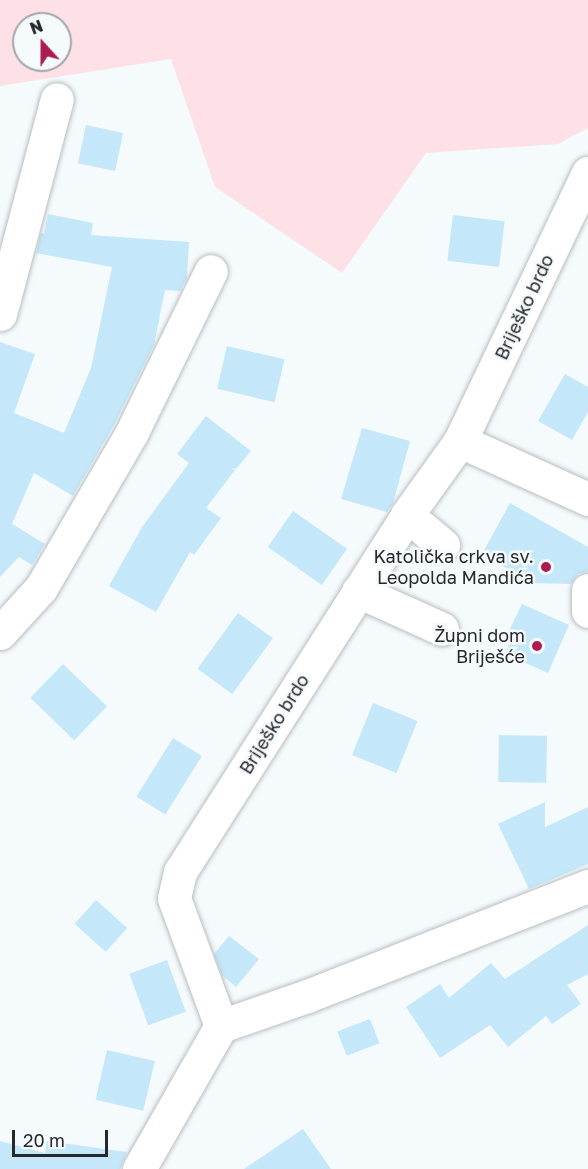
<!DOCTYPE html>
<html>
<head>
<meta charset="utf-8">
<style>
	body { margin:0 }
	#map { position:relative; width:588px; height:1169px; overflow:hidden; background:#f5fafc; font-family:"Golos Text",sans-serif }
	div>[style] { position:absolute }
	.green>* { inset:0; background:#fde1e6 }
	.building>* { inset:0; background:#c4e8f9; transform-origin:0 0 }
	.roads { filter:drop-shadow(0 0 2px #b9bec0) drop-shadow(0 0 2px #b9bec0) }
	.minor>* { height:33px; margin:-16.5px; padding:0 16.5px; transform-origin:16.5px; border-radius:16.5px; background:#fff }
	.dots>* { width:16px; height:16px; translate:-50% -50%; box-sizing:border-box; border:3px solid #f5fafc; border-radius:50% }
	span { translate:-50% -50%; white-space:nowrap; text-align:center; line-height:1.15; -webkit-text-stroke:5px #f5fafc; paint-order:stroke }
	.street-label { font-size:18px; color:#272829 }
	.poi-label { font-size:18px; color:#272829 }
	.right { translate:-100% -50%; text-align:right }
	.north { position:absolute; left:12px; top:12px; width:60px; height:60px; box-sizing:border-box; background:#f5fafc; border:2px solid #a3a6a8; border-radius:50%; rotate:339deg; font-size:16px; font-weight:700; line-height:24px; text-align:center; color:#272829 }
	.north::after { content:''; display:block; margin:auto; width:21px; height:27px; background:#ad1c50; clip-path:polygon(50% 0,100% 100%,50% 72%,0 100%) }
	.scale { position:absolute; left:12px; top:1130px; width:96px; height:27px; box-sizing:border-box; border:3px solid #272829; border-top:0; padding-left:8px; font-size:18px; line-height:21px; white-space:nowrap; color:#272829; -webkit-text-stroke:4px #f5fafc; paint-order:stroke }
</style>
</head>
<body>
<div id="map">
	<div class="green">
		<i style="clip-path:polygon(evenodd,0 0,588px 0,588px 128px,558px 144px,426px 153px,342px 273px,215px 187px,171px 59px,0 86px,0 0,24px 24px,60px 24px,60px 60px,24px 60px,24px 24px)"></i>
	</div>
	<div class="building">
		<i style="left:86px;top:125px;width:38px;height:39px;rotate:12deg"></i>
		<i style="clip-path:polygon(48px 214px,93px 223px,91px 235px,189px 242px,187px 278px,180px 291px,165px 290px,154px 345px,115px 423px,73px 496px,34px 473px,12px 524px,45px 544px,32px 565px,19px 557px,0 577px,0 342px,35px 354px,14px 413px,64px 433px,91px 368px,112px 267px,36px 253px,41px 233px,44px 234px)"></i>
		<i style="left:453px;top:215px;width:52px;height:46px;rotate:7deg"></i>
		<i style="left:227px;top:346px;width:59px;height:44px;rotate:13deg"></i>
		<i style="clip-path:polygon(565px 374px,588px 387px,588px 412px,572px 440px,538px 421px)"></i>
		<i style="clip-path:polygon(206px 416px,251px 451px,236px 469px,231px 468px,235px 470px,206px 508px,221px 518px,194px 555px,190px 552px,156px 612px,109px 586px,142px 527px,189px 463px,177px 454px)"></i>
		<i style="clip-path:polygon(362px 428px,410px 441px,393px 503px,387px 512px,341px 499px)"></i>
		<i style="clip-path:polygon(510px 503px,588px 547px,588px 571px,578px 574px,571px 584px,532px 583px,482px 554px)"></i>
		<i style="left:293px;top:511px;width:66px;height:44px;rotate:35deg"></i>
		<i style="clip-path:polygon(522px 604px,569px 625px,548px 673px,505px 654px,512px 637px,507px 635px)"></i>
		<i style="left:238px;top:613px;width:43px;height:69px;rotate:36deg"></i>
		<i style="left:63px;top:664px;width:61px;height:47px;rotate:44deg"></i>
		<i style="left:373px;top:703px;width:48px;height:56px;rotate:22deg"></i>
		<i style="left:499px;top:735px;width:48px;height:47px;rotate:1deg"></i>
		<i style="left:173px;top:738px;width:34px;height:69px;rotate:32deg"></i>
		<i style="clip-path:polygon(545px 802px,545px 827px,588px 807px,588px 864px,529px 889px,498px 824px)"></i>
		<i style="left:96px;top:900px;width:42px;height:32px;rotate:42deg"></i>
		<i style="clip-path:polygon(588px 925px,588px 974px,567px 985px,581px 1004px,552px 1024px,546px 1016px,508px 1047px,490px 1025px,440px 1058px,406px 1007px,440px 984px,449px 998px,491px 963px,505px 979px)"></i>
		<i style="clip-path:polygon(229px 936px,259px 959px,236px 987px,222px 975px,214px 954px)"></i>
		<i style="left:167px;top:960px;width:55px;height:40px;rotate:70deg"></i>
		<i style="left:370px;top:1019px;width:26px;height:35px;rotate:69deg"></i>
		<i style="left:107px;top:1050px;width:49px;height:51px;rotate:13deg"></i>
		<i style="clip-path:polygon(303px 1129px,331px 1169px,244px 1169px)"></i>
		<i style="clip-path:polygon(0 1141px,45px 1153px,47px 1141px,127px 1152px,120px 1169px,0 1169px)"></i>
	</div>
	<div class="roads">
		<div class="minor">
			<i style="left:0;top:314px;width:222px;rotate:-75.2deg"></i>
			<i style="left:460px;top:441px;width:141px;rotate:24.4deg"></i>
			<i style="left:407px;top:515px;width:47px;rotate:39.8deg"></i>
			<i style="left:588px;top:590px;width:21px;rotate:90deg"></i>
			<i style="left:358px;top:591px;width:92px;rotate:24.3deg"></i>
			<i style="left:0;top:633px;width:61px;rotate:-47.7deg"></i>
			<i style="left:41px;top:588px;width:181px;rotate:-59.7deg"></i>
			<i style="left:132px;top:432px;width:179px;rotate:-63.9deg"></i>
			<i style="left:221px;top:1026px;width:91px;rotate:-19.2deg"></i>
			<i style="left:307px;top:996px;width:302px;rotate:-21.4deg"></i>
			<i style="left:139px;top:1169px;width:165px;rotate:-60.2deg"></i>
			<i style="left:221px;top:1026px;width:136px;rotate:-110.2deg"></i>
			<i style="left:174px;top:898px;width:27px;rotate:-77deg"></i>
			<i style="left:180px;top:872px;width:423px;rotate:-57.5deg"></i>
			<i style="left:407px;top:515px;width:91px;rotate:-54.4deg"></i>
			<i style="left:460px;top:441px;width:297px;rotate:-64.5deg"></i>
		</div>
	</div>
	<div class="dots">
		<i style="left:546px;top:567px;background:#ad1c50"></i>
		<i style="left:537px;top:646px;background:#ad1c50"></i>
	</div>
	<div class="street-label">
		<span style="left:524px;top:307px;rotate:-65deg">Briješko brdo</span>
		<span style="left:274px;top:724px;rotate:-58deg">Briješko brdo</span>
	</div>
	<div class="poi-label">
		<span class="right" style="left:534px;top:567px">Katolička crkva sv.<br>Leopolda Mandića</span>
		<span class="right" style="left:525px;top:646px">Župni dom<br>Briješće</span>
	</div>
	<div class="north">N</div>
	<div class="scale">20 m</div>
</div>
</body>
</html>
